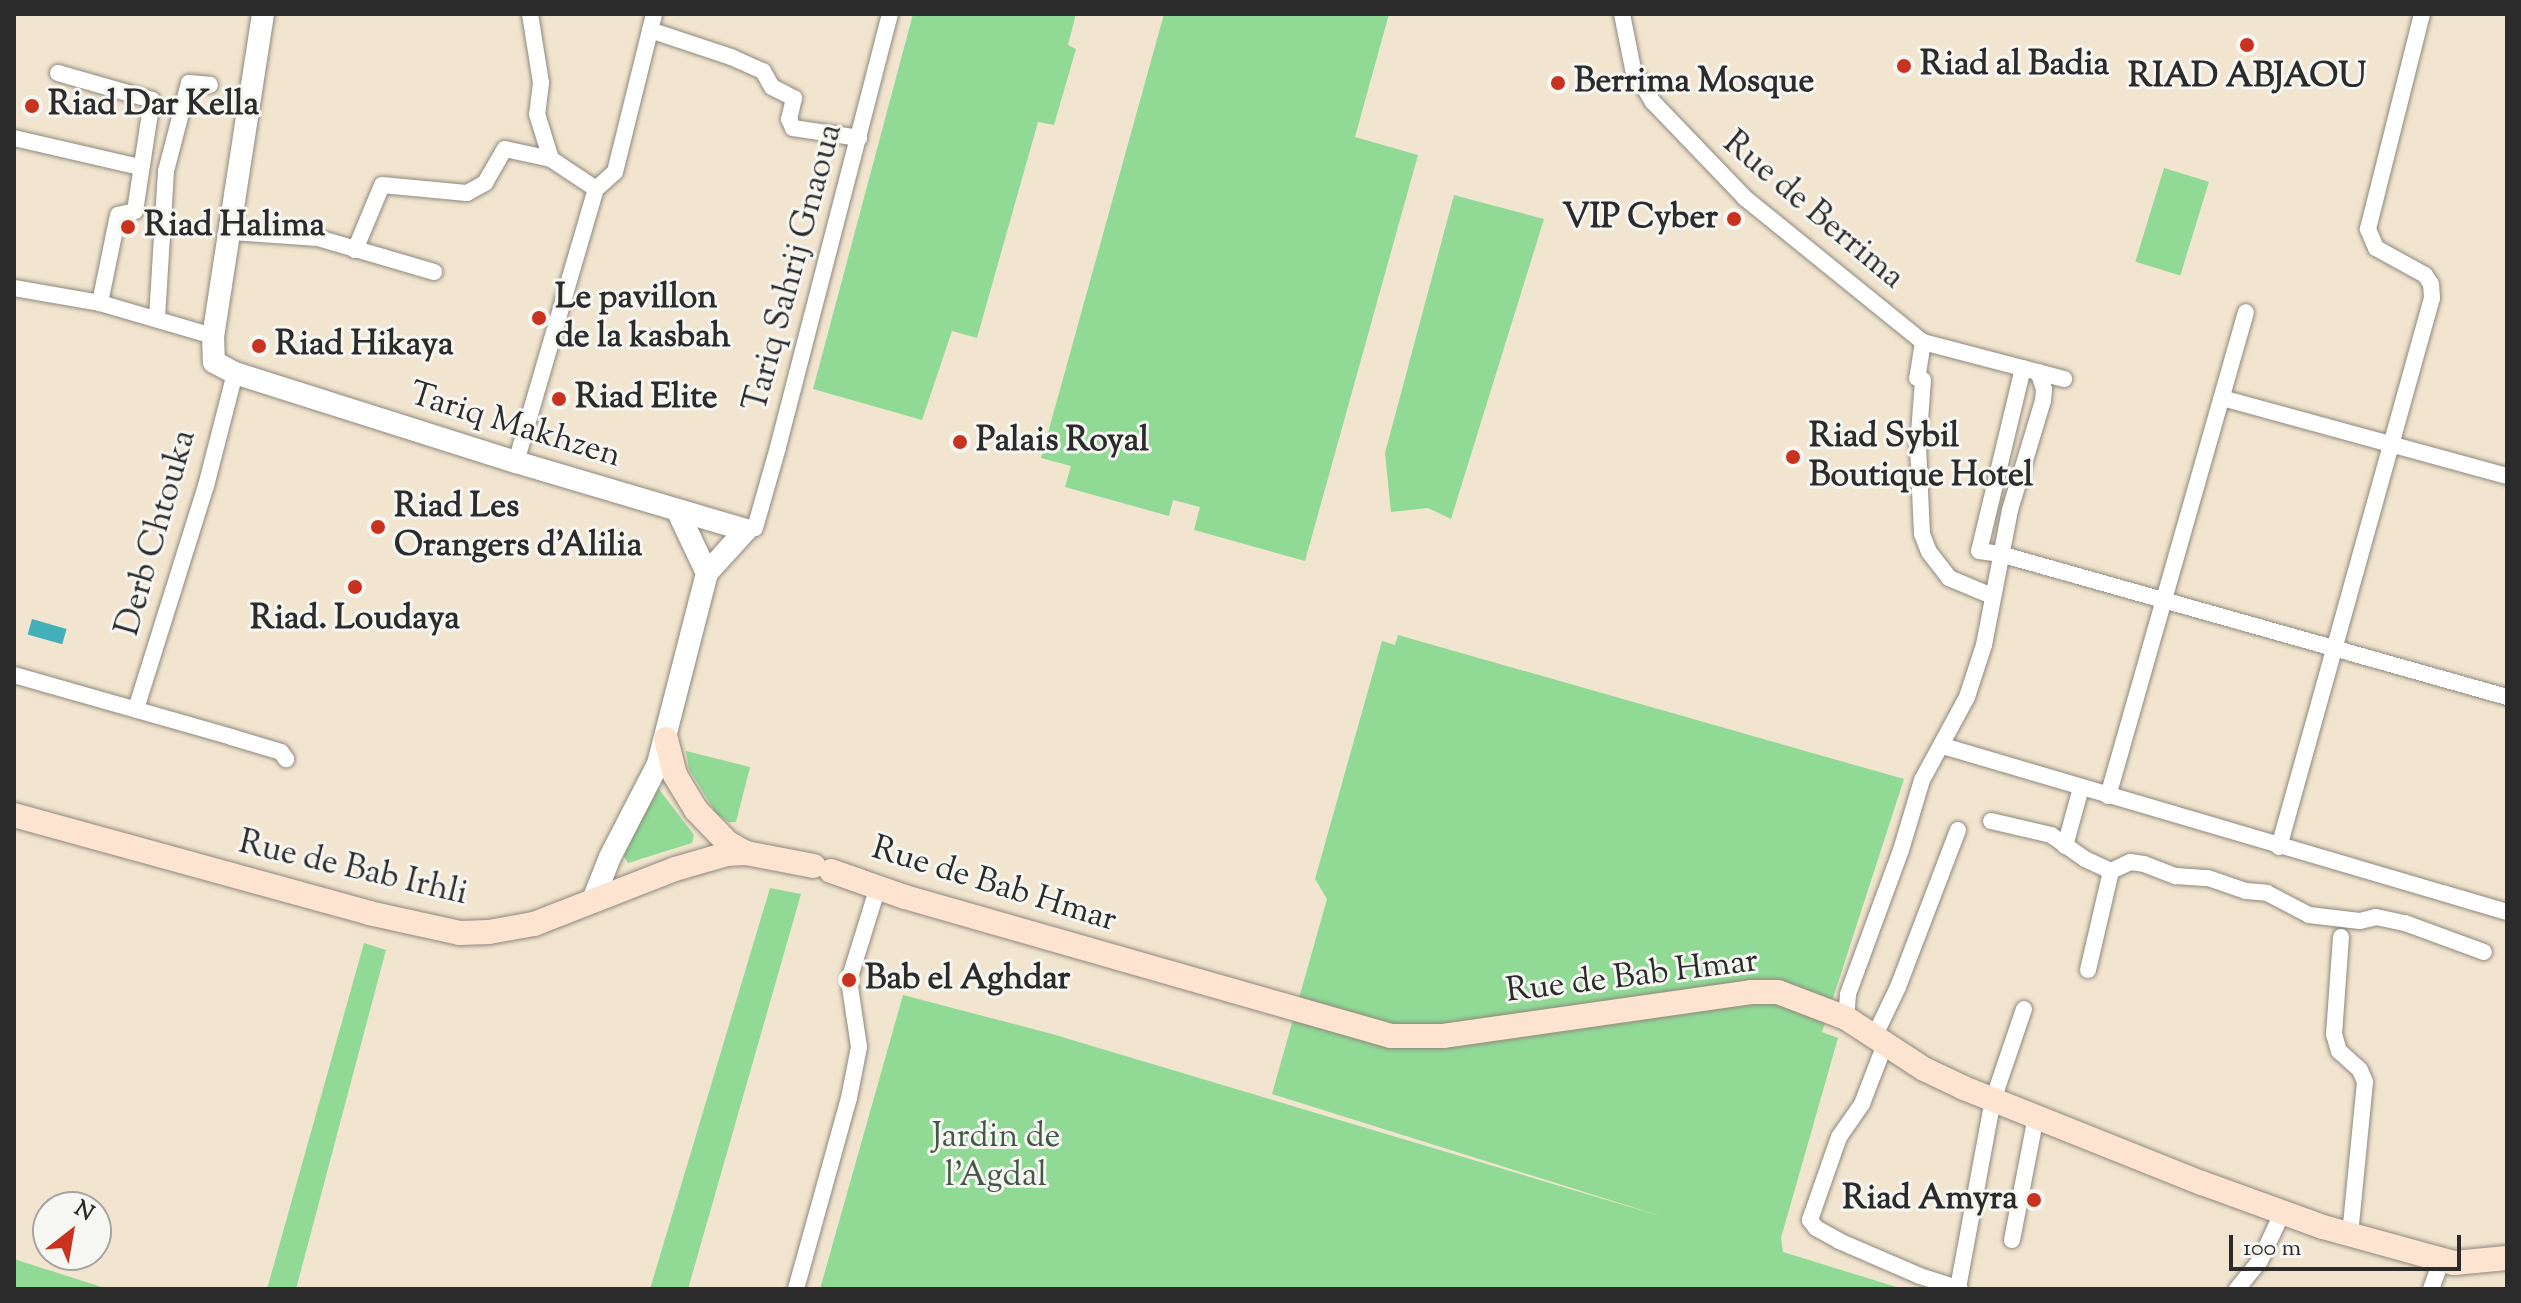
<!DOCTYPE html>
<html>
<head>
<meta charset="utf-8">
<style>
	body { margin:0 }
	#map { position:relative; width:2521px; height:1303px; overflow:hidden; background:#f2e5cf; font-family:"Sorts Mill Goudy",serif }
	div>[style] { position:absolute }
	.green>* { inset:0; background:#91da96; transform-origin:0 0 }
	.water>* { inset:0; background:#41b0bb; transform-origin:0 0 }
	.roads { filter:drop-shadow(0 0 2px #8e887d) drop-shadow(0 0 2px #8e887d) }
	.minor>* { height:16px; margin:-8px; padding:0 8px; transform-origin:8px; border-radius:8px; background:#fff }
	.tertiary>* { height:22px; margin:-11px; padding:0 11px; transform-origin:11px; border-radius:11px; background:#fff }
	.secondary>* { height:24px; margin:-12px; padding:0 12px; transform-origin:12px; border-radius:12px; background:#fde4d0 }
	.dots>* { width:22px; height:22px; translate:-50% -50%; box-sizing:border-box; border:4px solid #f6f6f2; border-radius:50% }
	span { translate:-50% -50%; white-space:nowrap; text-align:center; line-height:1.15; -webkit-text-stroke:6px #f6f6f2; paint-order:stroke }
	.poi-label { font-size:34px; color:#2b2b2b; font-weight:700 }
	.left { translate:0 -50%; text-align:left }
	.right { translate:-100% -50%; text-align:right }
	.street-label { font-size:34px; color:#2b2b2b }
	.park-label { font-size:34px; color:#445746 }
	.frame { position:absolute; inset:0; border:16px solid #2b2b2b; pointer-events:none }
	.north { position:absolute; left:32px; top:1191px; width:80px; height:80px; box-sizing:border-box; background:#f6f6f2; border:2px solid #a5a5a2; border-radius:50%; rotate:31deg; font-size:22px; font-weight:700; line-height:32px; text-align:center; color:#2b2b2b }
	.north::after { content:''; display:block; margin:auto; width:28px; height:36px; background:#c8321e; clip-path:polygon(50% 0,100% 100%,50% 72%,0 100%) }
	.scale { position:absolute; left:2229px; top:1235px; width:232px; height:36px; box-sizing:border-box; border:4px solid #2b2b2b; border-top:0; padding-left:10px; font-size:24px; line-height:28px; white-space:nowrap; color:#2b2b2b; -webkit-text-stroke:6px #f6f6f2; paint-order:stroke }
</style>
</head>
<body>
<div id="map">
	<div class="green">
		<i style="clip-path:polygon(913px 14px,1076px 14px,1068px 45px,1076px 49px,1054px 125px,1038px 122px,977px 338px,952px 331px,922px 420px,813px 389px)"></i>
		<i style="clip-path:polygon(1164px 14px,1389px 14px,1355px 137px,1418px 155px,1305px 561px,1194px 530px,1200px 507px,1173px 500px,1169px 516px,1065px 487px,1071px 466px,1041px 458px)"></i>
		<i style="left:2164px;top:168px;width:47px;height:98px;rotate:17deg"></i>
		<i style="clip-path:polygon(1454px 195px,1544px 219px,1451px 519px,1428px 508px,1391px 512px,1385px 453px)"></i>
		<i style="clip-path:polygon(1398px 635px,1904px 779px,1822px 1032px,1838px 1038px,1781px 1238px,1783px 1252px,1903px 1289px,820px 1289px,903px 995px,1052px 1034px,1667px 1218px,1272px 1094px,1327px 899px,1315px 879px,1382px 641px,1395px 645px)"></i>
		<i style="clip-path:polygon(686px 751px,750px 767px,736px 822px,728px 822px,716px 813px,689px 769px)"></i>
		<i style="clip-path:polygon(658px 788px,694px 835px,692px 843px,628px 863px,623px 855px)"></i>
		<i style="clip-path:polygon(770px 888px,801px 894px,688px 1289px,650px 1289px)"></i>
		<i style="clip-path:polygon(364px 943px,386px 950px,296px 1289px,267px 1289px)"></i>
		<i style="clip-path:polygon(14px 1259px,108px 1289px,14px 1289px)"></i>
	</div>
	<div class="water">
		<i style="left:32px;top:619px;width:36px;height:16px;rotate:16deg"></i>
	</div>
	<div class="roads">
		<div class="minor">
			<i style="left:530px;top:14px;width:70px;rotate:80.9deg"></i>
			<i style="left:541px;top:83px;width:31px;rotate:97deg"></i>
			<i style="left:537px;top:114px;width:47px;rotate:72.7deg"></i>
			<i style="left:551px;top:159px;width:54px;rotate:33.7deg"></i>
			<i style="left:1622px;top:14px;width:56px;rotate:78.7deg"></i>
			<i style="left:1633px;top:69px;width:39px;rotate:59deg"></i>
			<i style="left:1653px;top:102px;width:133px;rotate:46.2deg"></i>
			<i style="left:1745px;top:198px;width:229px;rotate:39deg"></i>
			<i style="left:1923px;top:342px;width:146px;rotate:14.7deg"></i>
			<i style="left:650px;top:30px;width:85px;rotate:18.4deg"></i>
			<i style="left:731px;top:57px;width:35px;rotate:24deg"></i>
			<i style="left:763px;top:71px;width:18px;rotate:61deg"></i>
			<i style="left:772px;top:87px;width:25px;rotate:27deg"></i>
			<i style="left:794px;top:98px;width:22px;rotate:103deg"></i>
			<i style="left:789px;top:119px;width:10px;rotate:66deg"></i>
			<i style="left:793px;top:128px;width:67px;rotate:8.6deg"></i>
			<i style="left:58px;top:73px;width:98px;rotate:16deg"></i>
			<i style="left:152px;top:100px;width:112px;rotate:98.7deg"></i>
			<i style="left:135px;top:211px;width:17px;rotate:167deg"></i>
			<i style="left:118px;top:215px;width:90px;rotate:101.6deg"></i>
			<i style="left:14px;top:138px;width:129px;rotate:13deg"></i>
			<i style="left:596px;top:189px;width:25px;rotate:-42deg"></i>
			<i style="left:615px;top:172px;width:163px;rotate:-76.1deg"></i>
			<i style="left:232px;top:232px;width:86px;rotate:4deg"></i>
			<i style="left:318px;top:238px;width:121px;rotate:16.3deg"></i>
			<i style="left:355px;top:250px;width:70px;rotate:-67.4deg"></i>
			<i style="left:382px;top:185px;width:85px;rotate:5.4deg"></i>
			<i style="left:467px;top:193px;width:21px;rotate:-29deg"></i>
			<i style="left:485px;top:183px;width:39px;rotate:-60deg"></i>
			<i style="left:505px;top:149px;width:47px;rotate:12.3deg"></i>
			<i style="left:14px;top:288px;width:87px;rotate:9.9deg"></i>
			<i style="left:100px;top:303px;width:118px;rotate:16.3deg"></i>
			<i style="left:157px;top:318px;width:147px;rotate:-86.5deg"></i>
			<i style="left:166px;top:171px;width:91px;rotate:-75.4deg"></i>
			<i style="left:189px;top:83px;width:21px;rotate:5deg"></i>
			<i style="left:1923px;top:342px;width:36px;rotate:99deg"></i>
			<i style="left:1917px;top:378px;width:6px;rotate:18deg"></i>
			<i style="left:1923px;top:380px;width:66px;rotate:94.3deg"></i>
			<i style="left:1918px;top:446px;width:88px;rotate:87.4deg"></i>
			<i style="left:1922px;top:534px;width:19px;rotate:69deg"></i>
			<i style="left:1929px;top:552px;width:33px;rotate:52deg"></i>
			<i style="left:1949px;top:578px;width:47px;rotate:22.7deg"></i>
			<i style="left:2023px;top:368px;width:188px;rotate:103.5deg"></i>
			<i style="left:1979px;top:551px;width:21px;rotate:8deg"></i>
			<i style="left:2000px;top:554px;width:527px;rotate:15.75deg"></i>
			<i style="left:2222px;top:398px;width:295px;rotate:15.3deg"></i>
			<i style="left:516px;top:462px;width:284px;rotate:-73.7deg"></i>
			<i style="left:746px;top:530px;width:9px;rotate:-13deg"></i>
			<i style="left:755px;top:528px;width:84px;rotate:-74.1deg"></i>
			<i style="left:778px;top:447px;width:447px;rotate:-75.5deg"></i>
			<i style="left:14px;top:675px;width:226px;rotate:15.9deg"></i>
			<i style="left:231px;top:737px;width:52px;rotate:16.7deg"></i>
			<i style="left:281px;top:752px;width:9px;rotate:54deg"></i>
			<i style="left:136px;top:709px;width:234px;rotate:-72.6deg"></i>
			<i style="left:206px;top:486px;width:117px;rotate:-75.6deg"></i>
			<i style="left:1943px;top:746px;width:588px;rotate:16.4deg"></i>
			<i style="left:2108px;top:796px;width:503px;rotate:-74.09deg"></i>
			<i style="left:1991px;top:821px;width:62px;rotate:13.1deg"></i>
			<i style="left:2051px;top:835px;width:42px;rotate:35.2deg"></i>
			<i style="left:2085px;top:859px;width:29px;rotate:25deg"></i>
			<i style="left:2111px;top:871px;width:21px;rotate:-25deg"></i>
			<i style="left:2130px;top:862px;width:14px;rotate:8deg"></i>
			<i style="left:2144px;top:864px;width:34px;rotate:21deg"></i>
			<i style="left:2176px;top:876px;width:32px;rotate:4deg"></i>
			<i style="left:2208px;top:878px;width:40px;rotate:18.9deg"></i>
			<i style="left:2246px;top:891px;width:21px;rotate:5deg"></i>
			<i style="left:2267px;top:893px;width:47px;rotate:27.6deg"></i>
			<i style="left:2309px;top:915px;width:51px;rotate:6.7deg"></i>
			<i style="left:2360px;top:921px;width:16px;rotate:-14deg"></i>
			<i style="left:2376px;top:917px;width:30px;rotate:12deg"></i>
			<i style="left:2405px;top:923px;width:84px;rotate:20.2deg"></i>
			<i style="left:2065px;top:846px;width:60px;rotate:-74.6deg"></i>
			<i style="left:2279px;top:847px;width:570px;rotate:-74.43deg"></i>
			<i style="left:2432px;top:298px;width:14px;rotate:-94deg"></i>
			<i style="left:2431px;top:284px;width:11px;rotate:-124deg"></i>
			<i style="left:2425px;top:275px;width:56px;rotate:-151.1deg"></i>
			<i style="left:2376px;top:248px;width:21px;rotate:-113deg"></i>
			<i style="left:2368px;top:229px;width:222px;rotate:-75.9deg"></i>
			<i style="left:2341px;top:937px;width:97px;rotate:94.1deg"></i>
			<i style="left:2334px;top:1034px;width:18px;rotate:74deg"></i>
			<i style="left:2339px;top:1051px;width:28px;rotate:42deg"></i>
			<i style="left:2360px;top:1070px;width:13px;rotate:67deg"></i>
			<i style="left:2365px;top:1082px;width:154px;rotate:95.6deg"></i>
			<i style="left:2088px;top:970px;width:102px;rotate:-76.9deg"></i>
			<i style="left:1846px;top:1018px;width:24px;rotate:-85deg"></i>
			<i style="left:1848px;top:994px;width:153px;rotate:-69.8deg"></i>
			<i style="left:1901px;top:850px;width:73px;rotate:-73.3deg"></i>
			<i style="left:1922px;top:780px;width:94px;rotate:-61.5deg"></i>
			<i style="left:1967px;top:697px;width:55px;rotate:-71.9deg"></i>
			<i style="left:1984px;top:645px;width:137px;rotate:-79.1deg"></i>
			<i style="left:2010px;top:510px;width:114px;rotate:-73.2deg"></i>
			<i style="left:2043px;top:401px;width:12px;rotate:-85deg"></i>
			<i style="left:2044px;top:389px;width:18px;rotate:-109deg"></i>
			<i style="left:1875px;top:1035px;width:53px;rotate:-64.4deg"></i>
			<i style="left:1898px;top:987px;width:168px;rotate:-69.1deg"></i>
			<i style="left:1885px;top:1044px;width:64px;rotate:111deg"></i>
			<i style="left:1862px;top:1104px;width:40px;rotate:124.9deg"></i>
			<i style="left:1839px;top:1137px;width:88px;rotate:109.3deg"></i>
			<i style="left:1810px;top:1220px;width:10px;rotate:53deg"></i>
			<i style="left:1816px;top:1228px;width:26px;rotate:29deg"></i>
			<i style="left:1839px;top:1241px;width:88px;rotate:23.4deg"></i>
			<i style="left:1920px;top:1276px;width:42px;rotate:18deg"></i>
			<i style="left:2012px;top:1240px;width:126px;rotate:-79deg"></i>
			<i style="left:1958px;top:1288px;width:191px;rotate:-79.5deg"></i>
			<i style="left:1993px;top:1100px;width:96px;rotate:-71.2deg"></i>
			<i style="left:796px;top:1289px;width:198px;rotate:-74.5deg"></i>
			<i style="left:849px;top:1098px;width:52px;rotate:-78.9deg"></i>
			<i style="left:859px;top:1047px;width:68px;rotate:-98.5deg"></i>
			<i style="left:849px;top:980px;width:97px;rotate:-72.7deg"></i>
			<i style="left:2237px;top:1289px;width:36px;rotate:-51deg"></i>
			<i style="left:2260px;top:1261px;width:55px;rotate:-65.3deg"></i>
			<i style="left:2431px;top:1289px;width:32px;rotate:-70deg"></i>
		</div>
		<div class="tertiary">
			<i style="left:263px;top:14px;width:326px;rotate:98.8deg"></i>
			<i style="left:213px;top:336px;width:26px;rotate:88deg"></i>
			<i style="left:214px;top:362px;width:24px;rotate:28deg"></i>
			<i style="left:235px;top:373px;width:295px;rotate:17.6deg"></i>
			<i style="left:516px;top:462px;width:240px;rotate:16.5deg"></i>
			<i style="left:746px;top:530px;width:58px;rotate:132.2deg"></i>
			<i style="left:707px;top:573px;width:197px;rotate:104.4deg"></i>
			<i style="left:658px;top:764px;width:105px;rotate:117.3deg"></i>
			<i style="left:610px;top:857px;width:46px;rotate:111.6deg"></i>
			<i style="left:678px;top:512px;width:68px;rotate:64.6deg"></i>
		</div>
		<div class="secondary">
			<i style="left:666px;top:739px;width:37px;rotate:76deg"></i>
			<i style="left:675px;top:775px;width:41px;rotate:59deg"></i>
			<i style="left:696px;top:810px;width:46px;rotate:45.9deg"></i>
			<i style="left:728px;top:843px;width:21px;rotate:29deg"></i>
			<i style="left:14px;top:815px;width:368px;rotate:15.4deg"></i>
			<i style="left:369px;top:913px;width:93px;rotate:12.4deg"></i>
			<i style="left:460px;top:933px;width:29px;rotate:-2deg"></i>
			<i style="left:489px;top:932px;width:46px;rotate:-10.1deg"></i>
			<i style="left:534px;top:924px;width:151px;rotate:-21.3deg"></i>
			<i style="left:675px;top:869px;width:54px;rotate:-16.1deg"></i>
			<i style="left:727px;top:854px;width:19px;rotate:-3deg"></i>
			<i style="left:746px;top:853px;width:69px;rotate:10.8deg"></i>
			<i style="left:831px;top:871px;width:78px;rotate:19.4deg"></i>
			<i style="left:905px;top:897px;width:505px;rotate:15.96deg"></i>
			<i style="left:1391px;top:1036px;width:52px"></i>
			<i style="left:1443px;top:1036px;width:311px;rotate:-8.1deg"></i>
			<i style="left:1751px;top:992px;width:27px"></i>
			<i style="left:1778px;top:992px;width:73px;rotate:20.9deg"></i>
			<i style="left:1846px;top:1018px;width:93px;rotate:33.2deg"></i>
			<i style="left:1924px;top:1069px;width:44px;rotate:25.4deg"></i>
			<i style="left:1964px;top:1088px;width:256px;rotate:21.8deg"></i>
			<i style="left:2202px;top:1183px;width:129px;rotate:20deg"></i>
			<i style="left:2323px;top:1227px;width:136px;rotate:15.4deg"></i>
			<i style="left:2454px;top:1263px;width:53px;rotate:-5.4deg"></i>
		</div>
	</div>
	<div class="dots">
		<i style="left:2247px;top:45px;background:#c8321e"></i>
		<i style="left:1904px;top:66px;background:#c8321e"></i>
		<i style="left:1558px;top:83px;background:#c8321e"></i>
		<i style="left:32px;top:106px;background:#c8321e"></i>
		<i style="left:1734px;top:219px;background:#c8321e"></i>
		<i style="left:128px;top:227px;background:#c8321e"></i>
		<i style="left:539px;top:318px;background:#c8321e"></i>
		<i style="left:259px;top:346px;background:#c8321e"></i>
		<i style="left:559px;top:399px;background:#c8321e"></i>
		<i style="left:960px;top:442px;background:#c8321e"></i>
		<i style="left:1793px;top:457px;background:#c8321e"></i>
		<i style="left:378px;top:527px;background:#c8321e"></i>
		<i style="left:355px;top:587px;background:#c8321e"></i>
		<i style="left:849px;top:980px;background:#c8321e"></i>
		<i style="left:2034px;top:1200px;background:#c8321e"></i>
	</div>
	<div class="poi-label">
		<span class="left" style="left:1920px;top:66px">Riad al Badia</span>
		<span style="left:2247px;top:78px">RIAD ABJAOU</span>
		<span class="left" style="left:1574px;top:83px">Berrima Mosque</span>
		<span class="left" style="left:48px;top:106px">Riad Dar Kella</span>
		<span class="right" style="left:1718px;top:219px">VIP Cyber</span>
		<span class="left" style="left:144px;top:227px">Riad Halima</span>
		<span class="left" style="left:555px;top:318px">Le pavillon<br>de la kasbah</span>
		<span class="left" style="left:275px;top:346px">Riad Hikaya</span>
		<span class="left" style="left:575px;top:399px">Riad Elite</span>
		<span class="left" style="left:1809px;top:457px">Riad Sybil<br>Boutique Hotel</span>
		<span class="left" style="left:976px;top:442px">Palais Royal</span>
		<span class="left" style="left:394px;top:527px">Riad Les<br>Orangers d'Alilia</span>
		<span style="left:355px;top:620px">Riad. Loudaya</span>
		<span class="left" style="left:865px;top:980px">Bab el Aghdar</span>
		<span class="right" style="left:2018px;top:1200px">Riad Amyra</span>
	</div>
	<div class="street-label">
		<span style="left:1813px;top:211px;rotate:40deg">Rue de Berrima</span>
		<span style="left:794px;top:268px;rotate:-75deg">Tariq Sahrij Gnaoua</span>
		<span style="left:515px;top:426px;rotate:17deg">Tariq Makhzen</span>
		<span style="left:157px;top:533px;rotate:-74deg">Derb Chtouka</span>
		<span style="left:353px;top:869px;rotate:13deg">Rue de Bab Irhli</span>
		<span style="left:994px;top:885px;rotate:17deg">Rue de Bab Hmar</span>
		<span style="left:1632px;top:977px;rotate:-7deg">Rue de Bab Hmar</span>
	</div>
	<div class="park-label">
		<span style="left:996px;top:1157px">Jardin de<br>l'Agdal</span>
	</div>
	<div class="frame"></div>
	<div class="north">N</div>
	<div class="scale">100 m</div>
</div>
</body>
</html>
